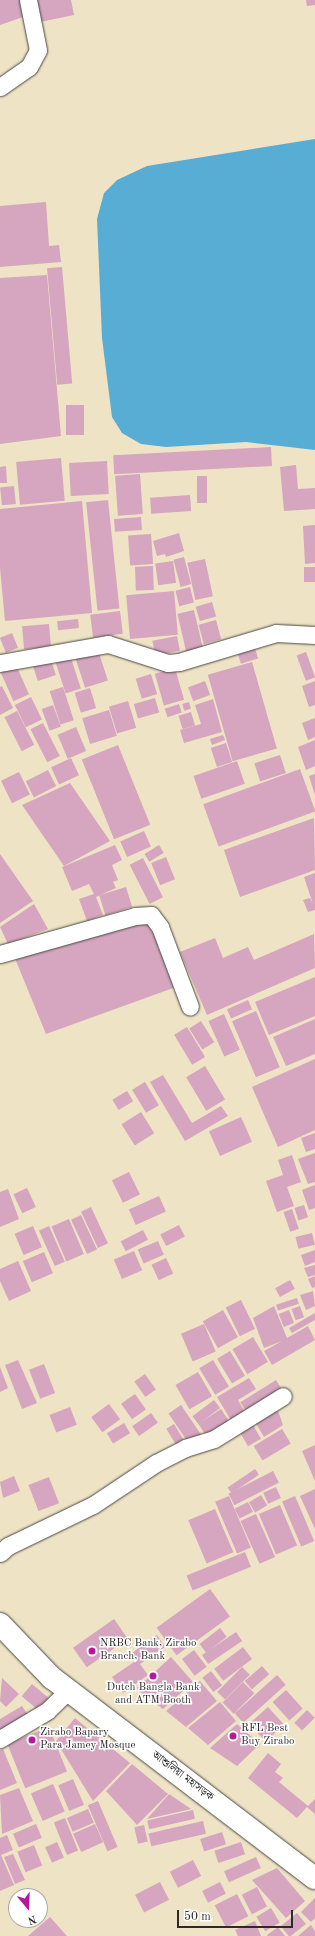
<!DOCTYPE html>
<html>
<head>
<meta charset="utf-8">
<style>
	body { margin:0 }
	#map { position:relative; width:315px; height:1936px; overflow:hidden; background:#eee3c5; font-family:"Old Standard TT","Noto Serif Bengali",serif }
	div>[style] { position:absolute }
	.water>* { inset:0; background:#58add4 }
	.building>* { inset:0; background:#d6a5bf; transform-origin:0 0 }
	.roads { filter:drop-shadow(0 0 1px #484742) drop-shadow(0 0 1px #484742) }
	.minor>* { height:17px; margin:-8.5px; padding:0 8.5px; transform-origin:8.5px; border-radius:8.5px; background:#fff }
	.trunk>* { height:22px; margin:-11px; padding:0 11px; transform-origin:11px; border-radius:11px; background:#fff }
	.dots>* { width:11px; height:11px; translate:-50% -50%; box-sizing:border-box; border:2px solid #fff; border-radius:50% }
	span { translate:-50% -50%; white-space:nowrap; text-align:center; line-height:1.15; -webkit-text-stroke:3px #fff; paint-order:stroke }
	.poi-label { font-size:11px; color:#2b2b2b }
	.left { translate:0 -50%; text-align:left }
	.street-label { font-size:11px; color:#2b2b2b }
	.north { position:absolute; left:8px; top:1888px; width:40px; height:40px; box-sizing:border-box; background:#fff; border:1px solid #aaa; border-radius:50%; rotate:161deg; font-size:11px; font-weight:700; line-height:16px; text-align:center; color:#2b2b2b }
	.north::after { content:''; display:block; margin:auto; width:14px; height:18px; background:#b5179e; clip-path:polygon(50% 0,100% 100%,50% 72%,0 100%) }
	.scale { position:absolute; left:177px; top:1910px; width:116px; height:18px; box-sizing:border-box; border:2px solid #2b2b2b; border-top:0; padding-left:5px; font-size:12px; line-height:14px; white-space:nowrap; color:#2b2b2b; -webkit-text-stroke:3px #fff; paint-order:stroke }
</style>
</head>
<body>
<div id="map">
	<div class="water">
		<i style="clip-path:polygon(315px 139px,315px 450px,246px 442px,166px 447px,141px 444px,122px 433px,112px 417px,102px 338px,97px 219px,104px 193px,117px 180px,147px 166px)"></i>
	</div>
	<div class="building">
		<i style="clip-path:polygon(0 0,21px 0,26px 16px,0 25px)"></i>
		<i style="clip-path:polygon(35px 0,71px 0,74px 15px,40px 22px)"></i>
		<i style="clip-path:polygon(306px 0,315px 0,315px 5px,307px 6px)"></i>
		<i style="clip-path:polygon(46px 202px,49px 246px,59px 245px,61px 262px,0 267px,0 206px)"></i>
		<i style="left:62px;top:267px;width:117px;height:15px;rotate:85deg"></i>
		<i style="clip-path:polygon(47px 275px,61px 436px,0 444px,0 278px)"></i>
		<i style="left:84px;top:405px;width:30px;height:18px;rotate:90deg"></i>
		<i style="left:271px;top:447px;width:19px;height:158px;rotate:87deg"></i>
		<i style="left:61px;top:458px;width:43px;height:45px;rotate:85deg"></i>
		<i style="left:107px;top:461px;width:33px;height:38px;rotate:87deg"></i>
		<i style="clip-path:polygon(296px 465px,298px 489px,315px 488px,315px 509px,284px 511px,280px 467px)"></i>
		<i style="clip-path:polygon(6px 466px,7px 483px,0 483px,0 467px)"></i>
		<i style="left:140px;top:474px;width:40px;height:25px;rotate:86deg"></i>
		<i style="left:197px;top:476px;width:10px;height:27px"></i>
		<i style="left:14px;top:486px;width:18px;height:14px;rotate:84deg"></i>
		<i style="left:190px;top:495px;width:16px;height:40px;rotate:86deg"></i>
		<i style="left:108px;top:500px;width:109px;height:22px;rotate:84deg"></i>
		<i style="clip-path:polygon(82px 501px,92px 613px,5px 621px,0 568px,0 509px)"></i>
		<i style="left:141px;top:517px;width:13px;height:27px;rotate:86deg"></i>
		<i style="clip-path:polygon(315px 525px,315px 563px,305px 564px,303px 526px)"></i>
		<i style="clip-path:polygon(179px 533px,184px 551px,166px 557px,165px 554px,157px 556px,153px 541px)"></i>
		<i style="left:151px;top:534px;width:30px;height:23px;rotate:86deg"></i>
		<i style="left:184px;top:557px;width:28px;height:11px;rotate:75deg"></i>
		<i style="left:205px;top:559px;width:38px;height:18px;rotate:78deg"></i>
		<i style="left:173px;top:561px;width:22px;height:18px;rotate:82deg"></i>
		<i style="left:153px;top:566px;width:24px;height:18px;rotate:88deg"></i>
		<i style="left:315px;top:567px;width:15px;height:11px;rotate:90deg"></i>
		<i style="left:190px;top:587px;width:16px;height:15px;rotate:76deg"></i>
		<i style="left:174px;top:591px;width:44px;height:48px;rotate:85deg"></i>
		<i style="left:212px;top:602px;width:15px;height:17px;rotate:74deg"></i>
		<i style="left:194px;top:610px;width:39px;height:17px;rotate:77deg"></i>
		<i style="left:120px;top:611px;width:23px;height:30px;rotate:83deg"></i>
		<i style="left:78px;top:619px;width:9px;height:21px;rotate:84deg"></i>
		<i style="left:216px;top:620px;width:20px;height:18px;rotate:75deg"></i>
		<i style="left:49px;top:624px;width:23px;height:27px;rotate:85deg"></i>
		<i style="left:12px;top:633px;width:16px;height:13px;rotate:68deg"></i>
		<i style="left:177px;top:636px;width:15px;height:25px;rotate:79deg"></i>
		<i style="left:254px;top:645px;width:14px;height:18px;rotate:73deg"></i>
		<i style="left:98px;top:650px;width:32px;height:24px;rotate:72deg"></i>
		<i style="left:306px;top:652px;width:27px;height:10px;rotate:70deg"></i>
		<i style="left:50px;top:657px;width:19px;height:19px;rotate:72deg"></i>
		<i style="left:71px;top:658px;width:32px;height:16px;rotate:72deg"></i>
		<i style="left:252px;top:662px;width:90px;height:46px;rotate:74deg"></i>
		<i style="left:16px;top:665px;width:32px;height:17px;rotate:66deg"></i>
		<i style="left:175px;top:668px;width:33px;height:21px;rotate:74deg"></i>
		<i style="left:151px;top:674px;width:21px;height:16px;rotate:73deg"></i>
		<i style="left:205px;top:681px;width:15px;height:18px;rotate:70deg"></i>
		<i style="clip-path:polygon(315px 681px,315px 705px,309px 707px,302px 686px)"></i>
		<i style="clip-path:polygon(2px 686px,13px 708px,0 715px,0 687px)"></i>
		<i style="left:63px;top:687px;width:35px;height:14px;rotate:72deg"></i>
		<i style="left:90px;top:688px;width:21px;height:16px;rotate:73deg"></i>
		<i style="left:31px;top:697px;width:25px;height:18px;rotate:64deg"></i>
		<i style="left:155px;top:698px;width:15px;height:22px;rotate:74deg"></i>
		<i style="clip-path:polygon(213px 699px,222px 732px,184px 743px,180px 730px,201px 724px,195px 705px)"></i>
		<i style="left:128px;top:701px;width:28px;height:20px;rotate:73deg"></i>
		<i style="left:189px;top:702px;width:7px;height:7px;rotate:74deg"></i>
		<i style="left:179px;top:704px;width:9px;height:15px;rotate:72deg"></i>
		<i style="left:53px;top:705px;width:23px;height:12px;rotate:70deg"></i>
		<i style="left:109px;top:710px;width:27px;height:28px;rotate:73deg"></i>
		<i style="left:17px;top:711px;width:38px;height:14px;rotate:63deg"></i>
		<i style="left:191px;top:712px;width:14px;height:13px;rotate:73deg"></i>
		<i style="clip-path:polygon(315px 718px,315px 737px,308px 740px,302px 723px)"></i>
		<i style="left:43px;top:723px;width:37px;height:14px;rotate:63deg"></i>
		<i style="left:76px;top:727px;width:26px;height:20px;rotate:67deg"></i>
		<i style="clip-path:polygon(223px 735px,225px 740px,212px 745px,210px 739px)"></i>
		<i style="clip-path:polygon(315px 740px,315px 766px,306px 770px,298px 747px)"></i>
		<i style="left:226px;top:743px;width:20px;height:16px;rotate:72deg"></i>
		<i style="left:118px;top:745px;width:86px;height:39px;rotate:68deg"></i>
		<i style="left:280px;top:755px;width:19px;height:27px;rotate:72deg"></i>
		<i style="left:71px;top:758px;width:19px;height:22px;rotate:65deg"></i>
		<i style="left:237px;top:761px;width:24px;height:46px;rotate:71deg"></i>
		<i style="left:300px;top:769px;width:45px;height:103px;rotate:70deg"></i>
		<i style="left:48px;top:770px;width:18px;height:25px;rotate:63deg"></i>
		<i style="left:19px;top:772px;width:25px;height:20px;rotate:64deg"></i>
		<i style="clip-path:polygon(315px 774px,315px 795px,309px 776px)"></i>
		<i style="clip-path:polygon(70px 783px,110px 841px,64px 866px,22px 805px)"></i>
		<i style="clip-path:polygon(314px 818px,315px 870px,240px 897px,224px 850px)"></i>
		<i style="left:144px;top:831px;width:17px;height:26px;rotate:66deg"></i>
		<i style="clip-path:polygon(115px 845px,122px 860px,112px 865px,118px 880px,113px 882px,116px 888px,96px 897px,103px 915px,87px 921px,79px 899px,94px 894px,89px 884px,72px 891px,62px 867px)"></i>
		<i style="left:159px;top:845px;width:9px;height:17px;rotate:58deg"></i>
		<i style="clip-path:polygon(0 854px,33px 901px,0 923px)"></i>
		<i style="left:166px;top:857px;width:24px;height:16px;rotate:68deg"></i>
		<i style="left:143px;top:858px;width:44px;height:15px;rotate:63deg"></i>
		<i style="clip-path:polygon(315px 873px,315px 910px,308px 912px,303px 900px,310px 898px,313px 904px,304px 877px)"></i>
		<i style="left:126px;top:887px;width:21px;height:28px;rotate:73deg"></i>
		<i style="clip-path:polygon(34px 904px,48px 929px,8px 944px,0 927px)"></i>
		<i style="clip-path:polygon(151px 918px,176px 987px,46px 1034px,14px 956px)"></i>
		<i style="clip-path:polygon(314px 934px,315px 968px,207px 1015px,180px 952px,215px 938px,223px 958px,248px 947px,254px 960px)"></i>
		<i style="clip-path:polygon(315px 977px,315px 1016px,269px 1035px,255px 1002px)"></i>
		<i style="left:248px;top:1000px;width:10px;height:23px;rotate:66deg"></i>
		<i style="left:256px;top:1011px;width:61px;height:26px;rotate:67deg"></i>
		<i style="left:224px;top:1014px;width:39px;height:17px;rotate:66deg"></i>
		<i style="clip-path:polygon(315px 1019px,315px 1054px,286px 1066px,273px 1037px)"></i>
		<i style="left:201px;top:1021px;width:25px;height:14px;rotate:58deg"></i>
		<i style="left:187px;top:1027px;width:35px;height:15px;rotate:59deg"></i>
		<i style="clip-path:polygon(315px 1059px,315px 1130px,278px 1147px,252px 1087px)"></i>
		<i style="left:205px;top:1066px;width:39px;height:22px;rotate:59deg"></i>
		<i style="clip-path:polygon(163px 1075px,192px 1123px,221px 1106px,228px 1116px,185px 1141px,150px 1082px)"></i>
		<i style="left:145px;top:1082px;width:27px;height:15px;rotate:59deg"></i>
		<i style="left:127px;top:1091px;width:12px;height:17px;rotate:59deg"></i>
		<i style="left:141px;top:1112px;width:25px;height:23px;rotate:58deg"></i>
		<i style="left:241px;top:1117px;width:27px;height:35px;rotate:66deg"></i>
		<i style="clip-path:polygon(315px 1133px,315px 1149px,306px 1152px,301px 1138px)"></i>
		<i style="clip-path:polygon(315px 1153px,315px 1182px,308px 1184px,298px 1159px)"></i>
		<i style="clip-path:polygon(292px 1155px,301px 1182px,287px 1187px,294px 1206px,277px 1212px,266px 1181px,283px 1175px,278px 1160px)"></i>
		<i style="left:129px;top:1172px;width:25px;height:19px;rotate:64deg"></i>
		<i style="clip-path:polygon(315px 1185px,315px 1208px,309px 1210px,302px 1190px)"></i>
		<i style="left:27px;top:1188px;width:21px;height:15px;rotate:65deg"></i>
		<i style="clip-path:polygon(8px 1189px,19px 1219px,0 1227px,0 1192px)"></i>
		<i style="left:159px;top:1196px;width:17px;height:33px;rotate:66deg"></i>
		<i style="left:304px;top:1205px;width:13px;height:10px;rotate:72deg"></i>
		<i style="left:91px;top:1207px;width:40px;height:11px;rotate:65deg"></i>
		<i style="left:292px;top:1209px;width:21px;height:9px;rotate:71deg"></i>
		<i style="left:81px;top:1215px;width:38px;height:11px;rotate:65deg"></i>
		<i style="left:69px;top:1219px;width:38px;height:19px;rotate:67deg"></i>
		<i style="left:179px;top:1225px;width:13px;height:21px;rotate:63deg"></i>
		<i style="left:33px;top:1226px;width:23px;height:20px;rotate:67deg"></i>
		<i style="left:49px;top:1226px;width:39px;height:11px;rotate:66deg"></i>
		<i style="left:143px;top:1230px;width:11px;height:25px;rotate:63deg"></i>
		<i style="left:312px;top:1233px;width:12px;height:17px;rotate:76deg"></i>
		<i style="left:158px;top:1241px;width:15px;height:22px;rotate:67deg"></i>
		<i style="clip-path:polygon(315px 1250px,315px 1262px,305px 1266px,301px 1255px)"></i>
		<i style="left:134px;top:1251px;width:21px;height:22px;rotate:67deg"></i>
		<i style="left:44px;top:1252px;width:23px;height:23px;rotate:67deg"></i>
		<i style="left:166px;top:1258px;width:17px;height:16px;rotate:65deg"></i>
		<i style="clip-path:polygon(18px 1261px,31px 1291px,9px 1301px,0 1281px,0 1269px)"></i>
		<i style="clip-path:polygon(315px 1265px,315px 1275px,308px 1277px,304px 1268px)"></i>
		<i style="clip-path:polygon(315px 1276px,315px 1287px,312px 1288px,308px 1279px)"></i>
		<i style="left:290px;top:1280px;width:10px;height:17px;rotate:61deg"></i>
		<i style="clip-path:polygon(313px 1291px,315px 1306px,306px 1310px,300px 1295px)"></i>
		<i style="left:297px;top:1298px;width:6px;height:22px;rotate:72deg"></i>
		<i style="left:241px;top:1300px;width:32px;height:17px;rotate:64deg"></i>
		<i style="clip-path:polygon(274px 1306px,287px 1338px,308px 1326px,315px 1340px,272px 1365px,264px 1351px,282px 1341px,264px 1348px,253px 1318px)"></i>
		<i style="left:300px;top:1306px;width:12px;height:9px;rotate:70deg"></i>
		<i style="left:223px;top:1310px;width:31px;height:23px;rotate:61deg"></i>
		<i style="left:289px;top:1310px;width:14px;height:11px;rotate:69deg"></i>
		<i style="clip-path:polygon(315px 1313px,315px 1320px,292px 1333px,289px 1328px)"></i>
		<i style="left:204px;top:1324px;width:30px;height:25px;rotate:67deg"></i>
		<i style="left:253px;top:1337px;width:29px;height:24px;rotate:59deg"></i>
		<i style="left:230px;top:1351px;width:29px;height:15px;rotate:59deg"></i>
		<i style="clip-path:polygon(18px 1360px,37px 1403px,22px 1409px,5px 1365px)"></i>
		<i style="left:213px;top:1360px;width:31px;height:16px;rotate:59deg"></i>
		<i style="left:44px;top:1364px;width:31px;height:16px;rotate:69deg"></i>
		<i style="clip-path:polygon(0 1367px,8px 1388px,0 1392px)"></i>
		<i style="left:198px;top:1372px;width:28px;height:26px;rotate:60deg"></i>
		<i style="left:145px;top:1374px;width:19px;height:13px;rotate:55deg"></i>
		<i style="clip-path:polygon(249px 1378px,256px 1389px,238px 1400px,246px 1414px,232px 1422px,217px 1397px)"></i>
		<i style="left:276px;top:1380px;width:15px;height:42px;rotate:58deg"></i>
		<i style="left:135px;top:1394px;width:19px;height:17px;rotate:55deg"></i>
		<i style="left:214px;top:1400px;width:10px;height:27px;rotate:53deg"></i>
		<i style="left:109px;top:1404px;width:19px;height:22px;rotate:54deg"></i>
		<i style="left:181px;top:1405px;width:36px;height:15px;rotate:56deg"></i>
		<i style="clip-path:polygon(276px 1405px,283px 1425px,264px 1437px,253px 1418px)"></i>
		<i style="left:70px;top:1407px;width:19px;height:22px;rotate:69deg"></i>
		<i style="left:221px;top:1409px;width:17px;height:27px;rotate:57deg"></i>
		<i style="left:151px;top:1413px;width:12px;height:23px;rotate:55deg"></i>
		<i style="left:249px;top:1418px;width:24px;height:15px;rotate:60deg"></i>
		<i style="left:124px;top:1423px;width:12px;height:20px;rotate:59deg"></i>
		<i style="left:174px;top:1424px;width:21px;height:9px;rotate:59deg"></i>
		<i style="left:282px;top:1429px;width:17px;height:33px;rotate:59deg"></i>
		<i style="clip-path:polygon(315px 1445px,315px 1481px,302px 1451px)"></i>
		<i style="left:255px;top:1469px;width:7px;height:33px;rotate:56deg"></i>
		<i style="left:273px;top:1471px;width:13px;height:50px;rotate:63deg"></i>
		<i style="clip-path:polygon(14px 1476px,20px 1491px,3px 1498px,0 1482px)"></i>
		<i style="left:49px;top:1477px;width:28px;height:22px;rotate:69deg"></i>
		<i style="left:276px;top:1487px;width:12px;height:14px;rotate:66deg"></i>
		<i style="clip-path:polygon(315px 1489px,315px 1529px,300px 1496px)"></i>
		<i style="left:261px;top:1495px;width:12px;height:14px;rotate:59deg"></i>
		<i style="left:229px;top:1496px;width:56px;height:15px;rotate:67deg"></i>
		<i style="left:295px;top:1496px;width:49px;height:14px;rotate:67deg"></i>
		<i style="left:248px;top:1502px;width:11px;height:15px;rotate:63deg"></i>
		<i style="left:280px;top:1505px;width:44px;height:23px;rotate:67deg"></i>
		<i style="left:215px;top:1509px;width:47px;height:29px;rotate:67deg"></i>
		<i style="left:256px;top:1514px;width:47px;height:17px;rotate:66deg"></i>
		<i style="left:245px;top:1552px;width:16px;height:63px;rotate:68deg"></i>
		<i style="left:210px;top:1589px;width:34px;height:66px;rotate:54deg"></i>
		<i style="left:114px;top:1619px;width:24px;height:50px;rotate:55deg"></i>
		<i style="left:220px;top:1628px;width:11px;height:26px;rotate:52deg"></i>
		<i style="left:236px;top:1632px;width:11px;height:41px;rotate:56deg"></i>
		<i style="clip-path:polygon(157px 1635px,165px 1647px,140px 1664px,148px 1675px,123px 1693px,112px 1677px,137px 1660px,132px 1653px)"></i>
		<i style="left:243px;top:1647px;width:15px;height:36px;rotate:53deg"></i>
		<i style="left:194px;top:1650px;width:21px;height:15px;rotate:53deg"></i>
		<i style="clip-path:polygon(171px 1657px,193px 1682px,163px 1709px,136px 1689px)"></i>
		<i style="left:262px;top:1666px;width:11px;height:23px;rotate:49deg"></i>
		<i style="left:242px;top:1667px;width:11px;height:35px;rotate:45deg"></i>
		<i style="left:211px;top:1671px;width:18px;height:11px;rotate:52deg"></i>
		<i style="left:277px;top:1675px;width:13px;height:57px;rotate:48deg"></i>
		<i style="clip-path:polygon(2px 1678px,19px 1694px,6px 1707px,0 1701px)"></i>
		<i style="clip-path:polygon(200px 1681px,217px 1701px,186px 1727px,166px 1711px)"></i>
		<i style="left:243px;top:1682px;width:16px;height:29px;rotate:45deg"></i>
		<i style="left:32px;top:1684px;width:25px;height:16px;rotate:40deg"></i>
		<i style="left:286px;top:1690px;width:25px;height:18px;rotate:48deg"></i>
		<i style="clip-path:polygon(220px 1702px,236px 1721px,208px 1745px,188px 1728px)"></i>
		<i style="clip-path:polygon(22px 1706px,28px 1715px,0 1733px,0 1719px)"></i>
		<i style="left:268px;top:1707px;width:24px;height:25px;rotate:48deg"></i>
		<i style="left:307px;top:1710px;width:11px;height:18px;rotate:45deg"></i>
		<i style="clip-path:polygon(75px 1718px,130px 1763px,93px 1801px,56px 1741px)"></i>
		<i style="clip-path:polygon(237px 1724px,260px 1744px,237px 1766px,210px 1748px)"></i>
		<i style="left:49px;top:1727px;width:48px;height:45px;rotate:68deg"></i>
		<i style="clip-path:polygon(3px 1749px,17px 1783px,0 1790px,0 1750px)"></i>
		<i style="clip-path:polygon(268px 1753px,281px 1764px,275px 1772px,283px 1778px,279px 1782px,308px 1806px,315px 1799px,315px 1814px,307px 1807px,297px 1818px,248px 1778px)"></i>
		<i style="clip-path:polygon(132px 1764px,168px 1794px,137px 1825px,106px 1791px)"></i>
		<i style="left:73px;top:1779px;width:28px;height:16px;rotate:67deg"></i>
		<i style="left:53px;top:1784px;width:30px;height:24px;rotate:67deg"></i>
		<i style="clip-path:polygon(19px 1788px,33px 1821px,2px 1834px,0 1795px)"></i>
		<i style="clip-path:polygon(169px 1794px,191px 1809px,147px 1819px)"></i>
		<i style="left:98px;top:1801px;width:50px;height:11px;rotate:67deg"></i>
		<i style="left:88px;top:1809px;width:15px;height:23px;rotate:67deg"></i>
		<i style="left:193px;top:1810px;width:9px;height:47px;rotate:77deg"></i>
		<i style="left:65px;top:1818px;width:35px;height:12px;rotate:68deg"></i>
		<i style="left:203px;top:1821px;width:13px;height:56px;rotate:77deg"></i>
		<i style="left:36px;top:1824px;width:15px;height:25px;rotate:67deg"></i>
		<i style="left:95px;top:1824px;width:20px;height:24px;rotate:66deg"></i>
		<i style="left:144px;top:1825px;width:17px;height:10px;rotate:77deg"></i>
		<i style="left:222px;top:1832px;width:13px;height:23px;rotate:72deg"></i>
		<i style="clip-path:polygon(7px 1835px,13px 1850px,1px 1855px,14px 1885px,0 1891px,0 1838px)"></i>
		<i style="left:57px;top:1842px;width:17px;height:13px;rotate:66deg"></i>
		<i style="left:241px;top:1842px;width:13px;height:28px;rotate:72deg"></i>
		<i style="left:34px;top:1845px;width:22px;height:18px;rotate:68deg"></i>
		<i style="clip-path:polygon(13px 1854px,25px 1880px,15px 1884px,4px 1857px)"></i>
		<i style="left:256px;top:1857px;width:12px;height:35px;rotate:66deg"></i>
		<i style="left:193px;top:1860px;width:18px;height:26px;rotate:63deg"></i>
		<i style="clip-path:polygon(277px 1868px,305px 1901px,286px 1918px,252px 1880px)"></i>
		<i style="left:160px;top:1882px;width:20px;height:28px;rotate:63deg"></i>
		<i style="left:220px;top:1882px;width:13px;height:20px;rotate:63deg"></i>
		<i style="left:257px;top:1887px;width:22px;height:17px;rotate:63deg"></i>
		<i style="left:237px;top:1894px;width:25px;height:25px;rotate:63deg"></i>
		<i style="clip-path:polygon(315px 1898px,315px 1918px,311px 1922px,301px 1912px)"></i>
		<i style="left:271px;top:1908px;width:17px;height:17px;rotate:59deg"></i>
		<i style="left:297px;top:1913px;width:14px;height:21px;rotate:51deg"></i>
		<i style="clip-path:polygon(50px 1917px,67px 1936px,28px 1936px)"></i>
		<i style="clip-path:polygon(255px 1921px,261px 1936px,238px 1936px,235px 1930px)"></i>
		<i style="clip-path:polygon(311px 1925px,315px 1931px,315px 1936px,298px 1936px)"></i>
		<i style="clip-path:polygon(278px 1927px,285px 1936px,268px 1936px,267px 1935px)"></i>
	</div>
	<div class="roads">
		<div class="minor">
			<i style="left:0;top:87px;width:35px;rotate:-35deg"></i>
			<i style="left:29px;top:67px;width:19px;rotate:-62deg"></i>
			<i style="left:38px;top:50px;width:51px;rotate:-101.3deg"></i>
			<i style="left:0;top:663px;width:110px;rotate:-10deg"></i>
			<i style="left:108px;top:644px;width:63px;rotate:17.6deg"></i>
			<i style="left:168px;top:663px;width:11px;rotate:-5deg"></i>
			<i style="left:179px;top:662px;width:101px;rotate:-16.6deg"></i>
			<i style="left:276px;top:633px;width:39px;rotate:3deg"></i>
			<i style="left:0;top:954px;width:140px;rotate:-15.7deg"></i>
			<i style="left:135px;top:916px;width:16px;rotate:-4deg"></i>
			<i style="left:151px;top:915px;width:15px;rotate:53deg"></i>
			<i style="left:160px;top:927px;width:85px;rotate:69.4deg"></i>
			<i style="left:0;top:1553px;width:11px;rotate:-41deg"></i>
			<i style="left:8px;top:1546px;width:94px;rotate:-25.8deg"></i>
			<i style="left:93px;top:1505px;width:76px;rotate:-33.7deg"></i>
			<i style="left:156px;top:1463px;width:33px;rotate:-27deg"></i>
			<i style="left:185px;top:1448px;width:30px;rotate:-17deg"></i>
			<i style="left:214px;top:1439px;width:81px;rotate:-31.9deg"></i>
			<i style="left:0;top:1739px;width:55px;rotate:-30.8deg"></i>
			<i style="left:47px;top:1711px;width:29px;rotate:-44deg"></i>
		</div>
		<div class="trunk">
			<i style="left:0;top:1624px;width:75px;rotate:46.1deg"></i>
			<i style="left:52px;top:1678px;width:330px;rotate:37.3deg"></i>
		</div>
	</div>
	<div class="dots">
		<i style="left:92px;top:1651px;background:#b5179e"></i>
		<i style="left:153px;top:1676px;background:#b5179e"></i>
		<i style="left:233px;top:1736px;background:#b5179e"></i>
		<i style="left:32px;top:1740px;background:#b5179e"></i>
	</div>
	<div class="poi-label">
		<span class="left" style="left:100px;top:1651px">NRBC Bank, Zirabo<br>Branch, Bank</span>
		<span style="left:153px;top:1695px">Dutch Bangla Bank<br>and ATM Booth</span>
		<span class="left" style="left:241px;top:1736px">RFL Best<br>Buy Zirabo</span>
		<span class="left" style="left:40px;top:1740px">Zirabo Bapary<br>Para Jamey Mosque</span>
	</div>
	<div class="street-label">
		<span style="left:182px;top:1777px;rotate:37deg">আশুলিয়া মহাসড়ক</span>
	</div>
	<div class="north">N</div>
	<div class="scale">50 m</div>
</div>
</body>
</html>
